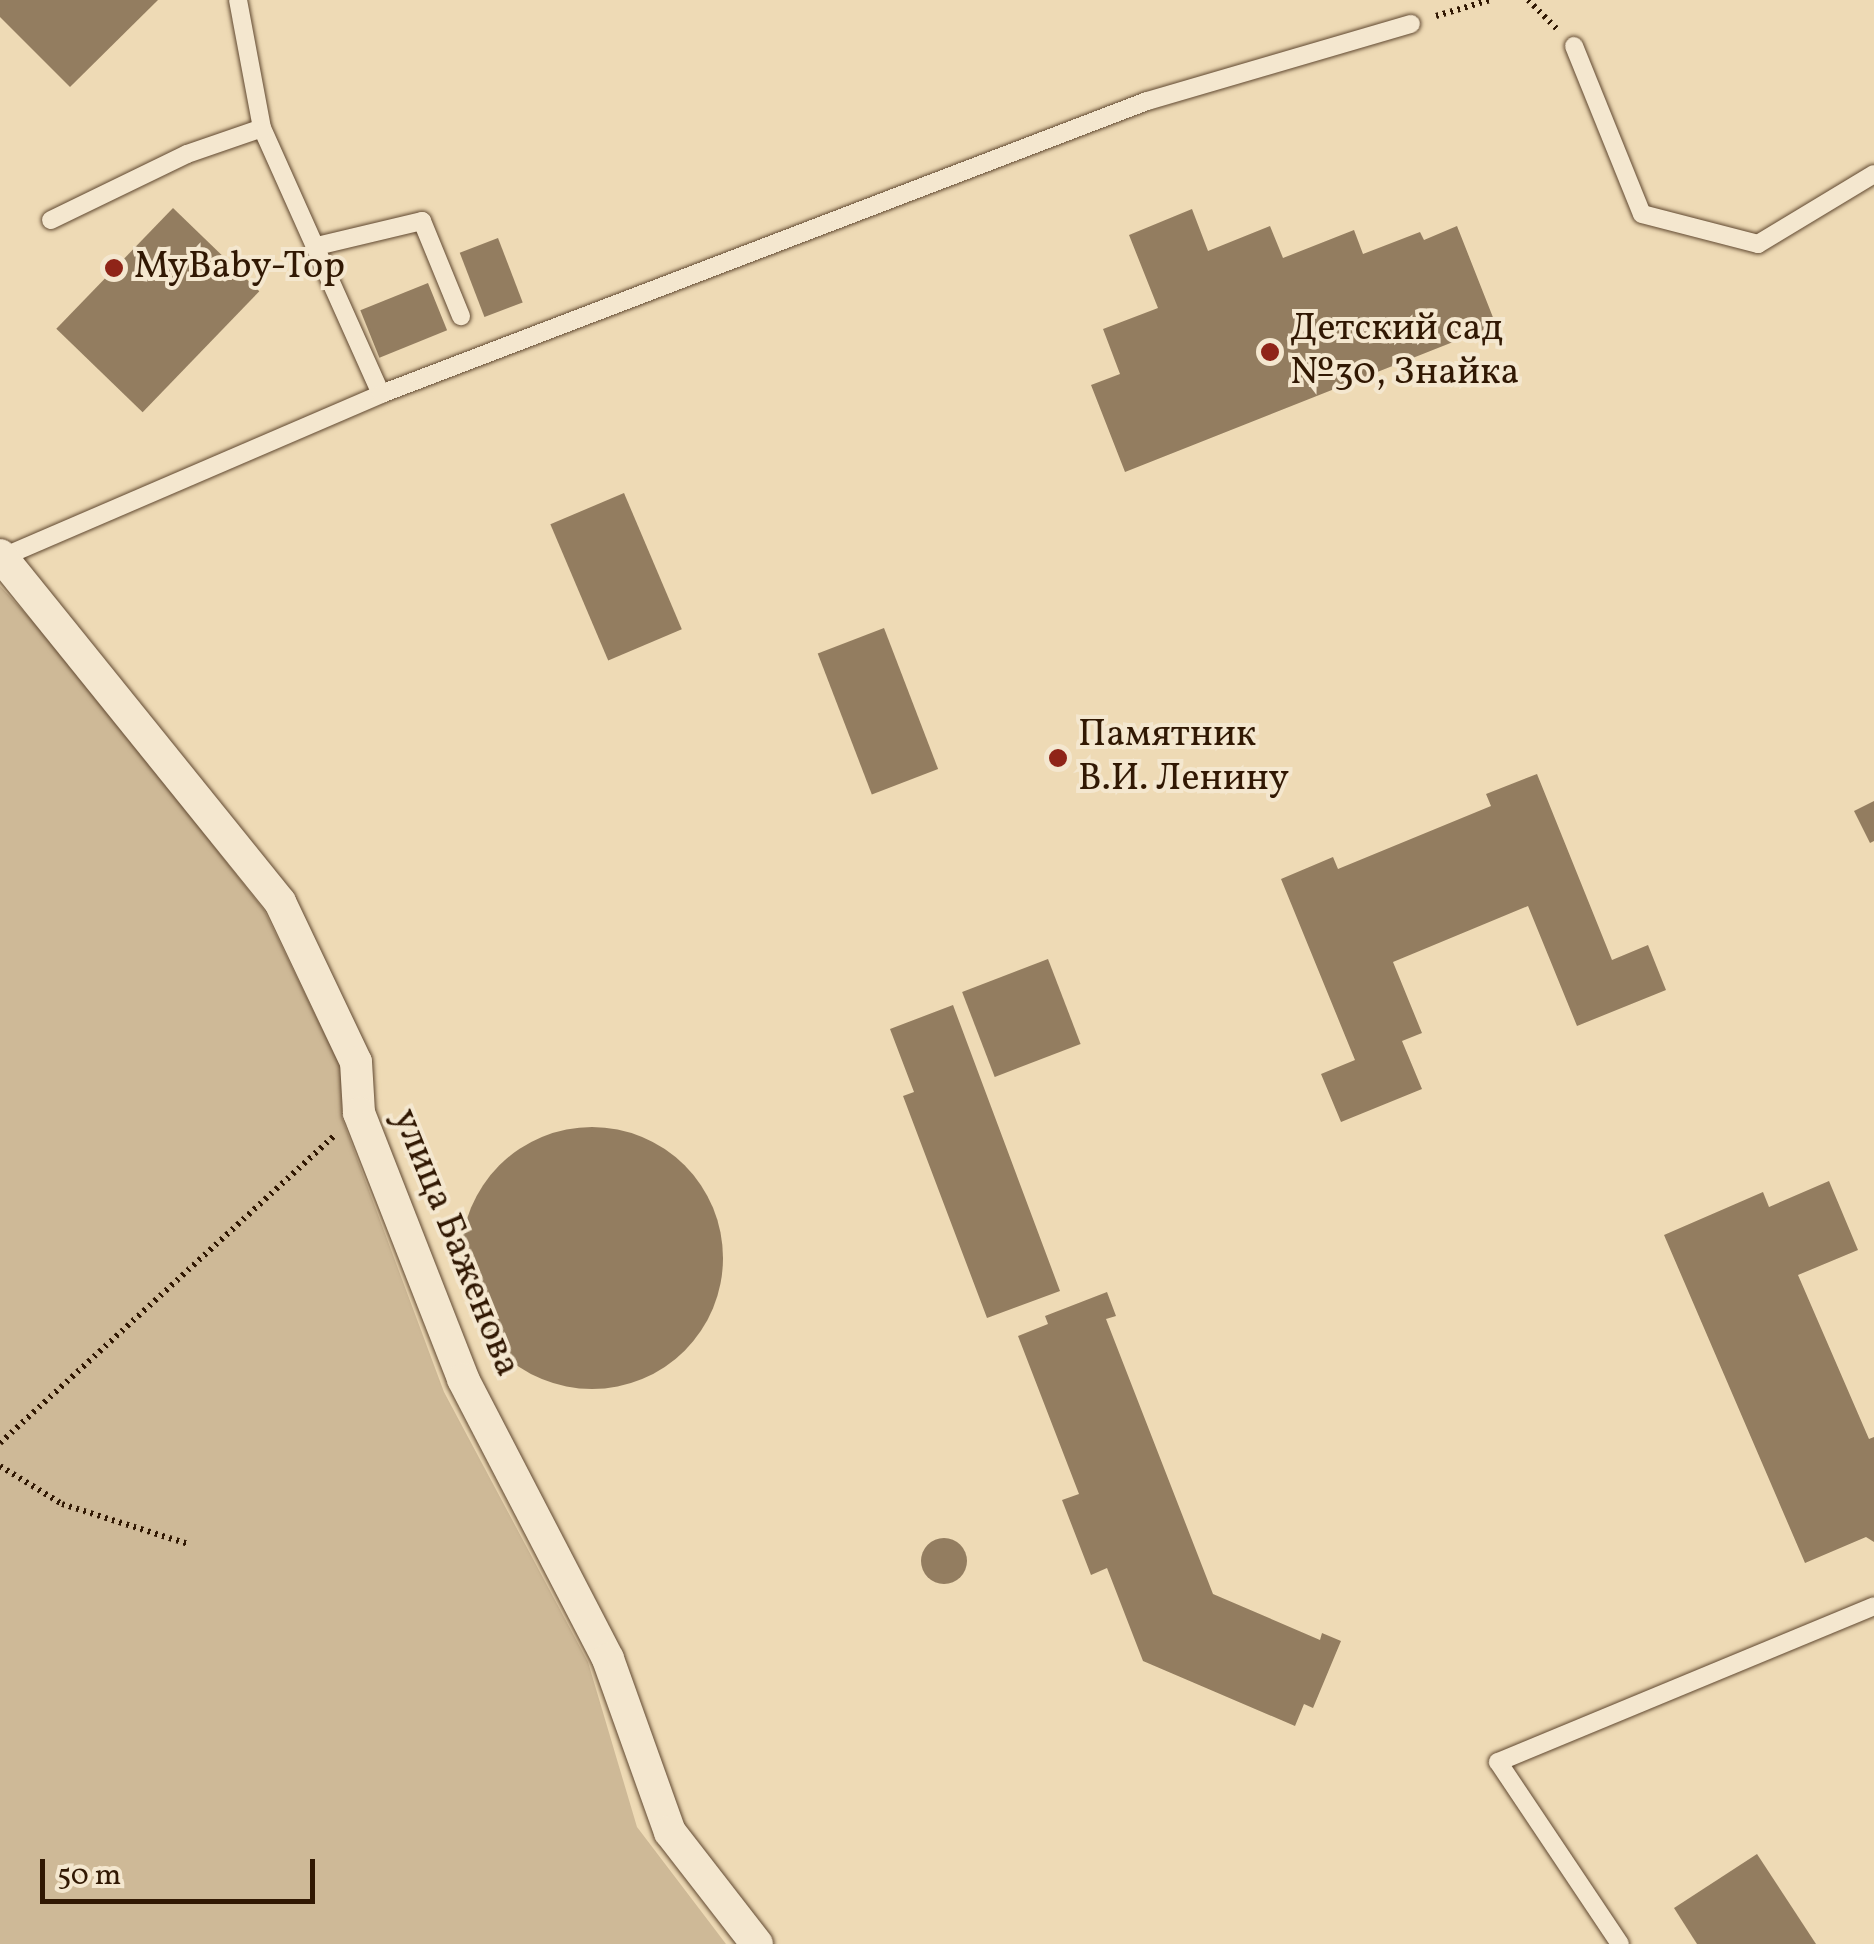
<!DOCTYPE html>
<html>
<head>
<meta charset="utf-8">
<style>
	body { margin:0 }
	#map { position:relative; width:1874px; height:1944px; overflow:hidden; background:#eedab5; font-family:Vollkorn,serif }
	div>[style] { position:absolute }
	.green>* { inset:0; background:#ceb997 }
	.building>* { inset:0; background:#937d60; transform-origin:0 0 }
	.round { border-radius:50% }
	.path>* { height:6px; margin-top:-3px; transform-origin:0; background:repeating-linear-gradient(90deg,#311803 0 2.5px,transparent 0 7.5px) }
	.roads { filter:drop-shadow(0 0 2px #604830) drop-shadow(0 0 2px #604830) }
	.service>* { height:18px; margin:-9px; padding:0 9px; transform-origin:9px; border-radius:9px; background:#f4e7cf }
	.minor>* { height:32px; margin:-16px; padding:0 16px; transform-origin:16px; border-radius:16px; background:#f4e7cf }
	.dots>* { width:28px; height:28px; translate:-50% -50%; box-sizing:border-box; border:5px solid #f4e7cf; border-radius:50% }
	span { translate:-50% -50%; white-space:nowrap; text-align:center; line-height:1.15; -webkit-text-stroke:8px #f4e7cf; paint-order:stroke }
	.poi-label { font-size:38px; color:#311803 }
	.left { translate:0 -50%; text-align:left }
	.street-label { font-size:38px; color:#311803 }
	.scale { position:absolute; left:40px; top:1859px; width:275px; height:45px; box-sizing:border-box; border:5px solid #311803; border-top:0; padding-left:12px; font-size:30px; line-height:35px; white-space:nowrap; color:#311803; -webkit-text-stroke:8px #f4e7cf; paint-order:stroke }
</style>
</head>
<body>
<div id="map">
	<div class="green">
		<i style="clip-path:polygon(0 586px,64px 655px,264px 910px,341px 1068px,342px 1118px,444px 1392px,588px 1662px,637px 1827px,726px 1944px,0 1944px)"></i>
	</div>
	<div class="building">
		<i style="clip-path:polygon(0 0,158px 0,70px 87px,0 17px)"></i>
		<i style="left:173px;top:208px;width:120px;height:168px;rotate:44deg"></i>
		<i style="clip-path:polygon(1192px 209px,1208px 251px,1270px 226px,1283px 258px,1354px 230px,1363px 254px,1420px 232px,1424px 240px,1457px 226px,1496px 325px,1125px 472px,1091px 385px,1120px 374px,1103px 329px,1158px 308px,1129px 235px)"></i>
		<i style="left:498px;top:238px;width:69px;height:41px;rotate:69deg"></i>
		<i style="left:428px;top:283px;width:51px;height:73px;rotate:68deg"></i>
		<i style="left:624px;top:493px;width:148px;height:80px;rotate:67deg"></i>
		<i style="left:884px;top:628px;width:151px;height:71px;rotate:69deg"></i>
		<i style="clip-path:polygon(1537px 774px,1612px 960px,1648px 945px,1666px 990px,1577px 1026px,1528px 906px,1393px 962px,1422px 1033px,1402px 1041px,1422px 1089px,1341px 1122px,1321px 1074px,1355px 1060px,1281px 879px,1333px 857px,1338px 869px,1491px 806px,1486px 794px)"></i>
		<i style="clip-path:polygon(1874px 801px,1874px 841px,1870px 843px,1854px 811px)"></i>
		<i style="left:1048px;top:959px;width:91px;height:92px;rotate:69deg"></i>
		<i style="clip-path:polygon(953px 1005px,1060px 1291px,987px 1318px,903px 1096px,914px 1092px,890px 1029px)"></i>
		<i class="round" style="left:461px;top:1127px;width:262px;height:262px"></i>
		<i style="clip-path:polygon(1829px 1181px,1858px 1250px,1798px 1275px,1869px 1439px,1874px 1437px,1874px 1542px,1866px 1537px,1805px 1563px,1664px 1235px,1763px 1192px,1769px 1207px)"></i>
		<i style="clip-path:polygon(1107px 1292px,1116px 1316px,1106px 1319px,1213px 1594px,1320px 1640px,1322px 1633px,1341px 1641px,1313px 1708px,1304px 1704px,1295px 1726px,1143px 1661px,1107px 1568px,1091px 1575px,1062px 1500px,1079px 1494px,1018px 1336px,1048px 1324px,1045px 1316px)"></i>
		<i class="round" style="left:921px;top:1538px;width:46px;height:46px"></i>
		<i style="clip-path:polygon(1757px 1854px,1816px 1944px,1697px 1944px,1674px 1908px)"></i>
	</div>
	<div class="path">
		<i style="left:1528px;top:0;width:44px;rotate:45deg"></i>
		<i style="left:1436px;top:16px;width:56px;rotate:-16.5deg"></i>
		<i style="left:0;top:1443px;width:454px;rotate:-42.6deg"></i>
		<i style="left:0;top:1466px;width:73px;rotate:31.5deg"></i>
		<i style="left:62px;top:1504px;width:132px;rotate:17.6deg"></i>
	</div>
	<div class="roads">
		<div class="service">
			<i style="left:238px;top:0;width:130px;rotate:79.4deg"></i>
			<i style="left:262px;top:128px;width:291px;rotate:65.9deg"></i>
			<i style="left:1574px;top:46px;width:181px;rotate:68deg"></i>
			<i style="left:1642px;top:214px;width:120px;rotate:14.5deg"></i>
			<i style="left:1758px;top:244px;width:135px;rotate:-31.1deg"></i>
			<i style="left:51px;top:220px;width:151px;rotate:-25.9deg"></i>
			<i style="left:187px;top:154px;width:79px;rotate:-19.1deg"></i>
			<i style="left:317px;top:246px;width:108px;rotate:-13.4deg"></i>
			<i style="left:422px;top:221px;width:103px;rotate:67.7deg"></i>
			<i style="left:3px;top:557px;width:412px;rotate:-23.3deg"></i>
			<i style="left:381px;top:394px;width:820px;rotate:-20.93deg"></i>
			<i style="left:1147px;top:101px;width:275px;rotate:-16.3deg"></i>
			<i style="left:1620px;top:1944px;width:219px;rotate:-123.8deg"></i>
			<i style="left:1498px;top:1762px;width:407px;rotate:-22.5deg"></i>
		</div>
		<div class="minor">
			<i style="left:0;top:555px;width:446px;rotate:51.1deg"></i>
			<i style="left:280px;top:902px;width:177px;rotate:64.6deg"></i>
			<i style="left:356px;top:1062px;width:51px;rotate:86.6deg"></i>
			<i style="left:359px;top:1113px;width:286px;rotate:68.6deg"></i>
			<i style="left:463px;top:1379px;width:315px;rotate:62.6deg"></i>
			<i style="left:608px;top:1659px;width:184px;rotate:70.3deg"></i>
			<i style="left:670px;top:1832px;width:142px;rotate:52.2deg"></i>
		</div>
	</div>
	<div class="dots">
		<i style="left:114px;top:268px;background:#8f2418"></i>
		<i style="left:1270px;top:352px;background:#8f2418"></i>
		<i style="left:1058px;top:758px;background:#8f2418"></i>
	</div>
	<div class="poi-label">
		<span class="left" style="left:134px;top:268px">MyBaby-Top</span>
		<span class="left" style="left:1290px;top:352px">Детский сад<br>№30, Знайка</span>
		<span class="left" style="left:1078px;top:758px">Памятник<br>В.И. Ленину</span>
	</div>
	<div class="street-label">
		<span style="left:455px;top:1243px;rotate:68deg">улица Баженова</span>
	</div>
	<div class="scale">50 m</div>
</div>
</body>
</html>
